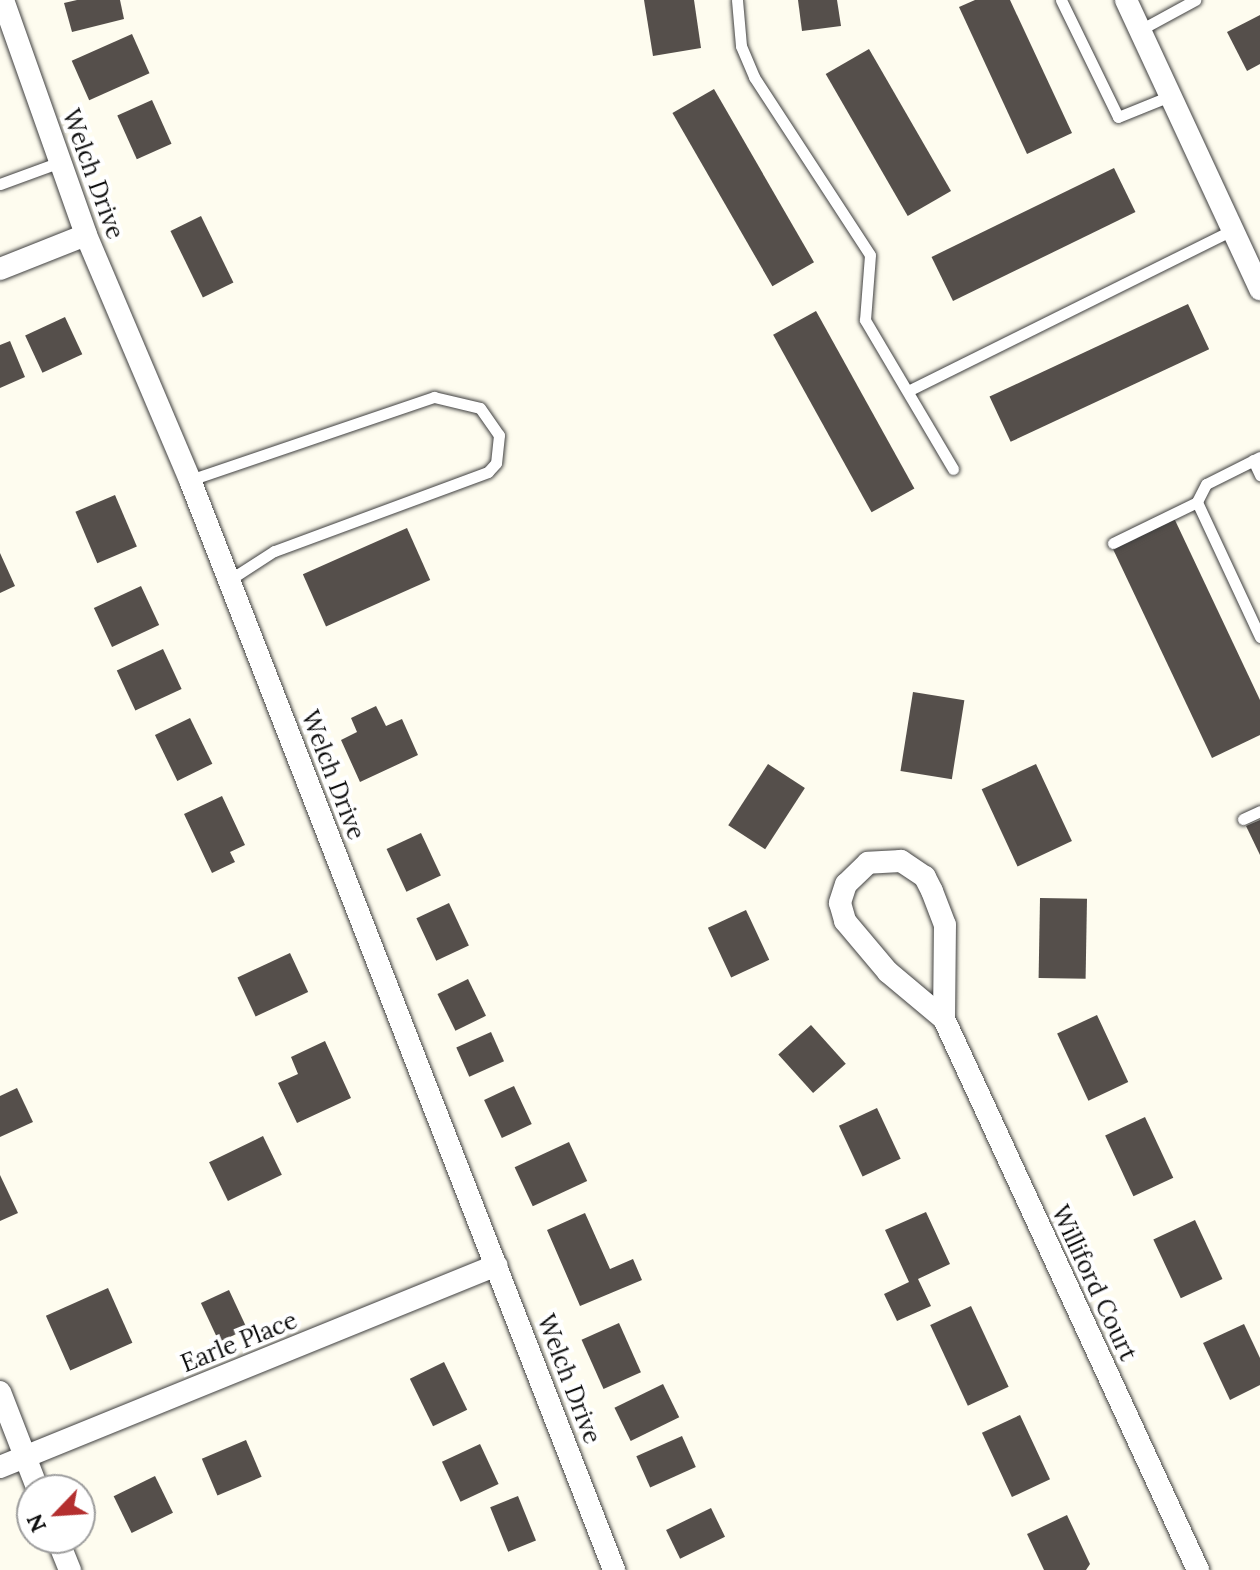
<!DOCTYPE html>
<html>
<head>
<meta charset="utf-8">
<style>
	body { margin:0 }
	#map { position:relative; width:1260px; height:1570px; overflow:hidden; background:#fefcef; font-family:Lora,serif }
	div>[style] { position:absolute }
	.building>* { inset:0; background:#554f4b; transform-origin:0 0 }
	.roads { filter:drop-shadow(0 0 2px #404040) drop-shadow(0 0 2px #404040) }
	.service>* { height:11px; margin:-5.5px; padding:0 5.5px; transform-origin:5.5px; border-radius:5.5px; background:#fff }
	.minor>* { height:22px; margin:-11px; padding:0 11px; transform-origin:11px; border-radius:11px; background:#fff }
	span { translate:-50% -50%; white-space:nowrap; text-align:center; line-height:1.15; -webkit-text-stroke:8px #fff; paint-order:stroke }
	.street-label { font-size:24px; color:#0d0d0d }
	.north { position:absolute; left:16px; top:1474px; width:80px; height:80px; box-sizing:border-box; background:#fff; border:2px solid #9e9e9e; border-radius:50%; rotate:245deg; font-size:22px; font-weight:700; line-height:32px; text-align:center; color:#0d0d0d }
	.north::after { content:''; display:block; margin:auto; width:28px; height:36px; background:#b42f2f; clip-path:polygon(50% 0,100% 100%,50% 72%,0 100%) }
</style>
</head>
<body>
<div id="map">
	<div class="building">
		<i style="clip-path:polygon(77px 0,120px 0,124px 19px,72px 32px,64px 3px)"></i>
		<i style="clip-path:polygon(644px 0,694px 0,701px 48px,653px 56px)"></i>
		<i style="clip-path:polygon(798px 0,837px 0,841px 26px,802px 31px)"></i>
		<i style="clip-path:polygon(975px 0,1010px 0,1072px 133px,1027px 154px,959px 7px)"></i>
		<i style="clip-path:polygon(1260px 15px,1260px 64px,1247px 71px,1227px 32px)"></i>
		<i style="left:132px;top:34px;width:43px;height:66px;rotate:66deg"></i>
		<i style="left:869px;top:49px;width:164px;height:50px;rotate:60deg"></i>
		<i style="left:714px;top:89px;width:200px;height:48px;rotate:60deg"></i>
		<i style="left:152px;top:100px;width:48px;height:38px;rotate:66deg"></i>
		<i style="left:1114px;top:168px;width:49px;height:203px;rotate:64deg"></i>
		<i style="left:201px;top:216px;width:74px;height:34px;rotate:64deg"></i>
		<i style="left:1188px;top:304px;width:50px;height:219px;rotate:65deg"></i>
		<i style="left:816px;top:311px;width:203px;height:49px;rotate:61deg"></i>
		<i style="left:65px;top:317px;width:41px;height:44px;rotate:65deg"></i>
		<i style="clip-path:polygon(10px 341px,25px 377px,0 388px,0 345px)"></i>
		<i style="left:115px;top:495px;width:56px;height:43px;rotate:67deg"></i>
		<i style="clip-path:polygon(1174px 518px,1260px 700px,1260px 735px,1212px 758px,1112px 547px)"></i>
		<i style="left:407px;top:528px;width:57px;height:114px;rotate:66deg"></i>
		<i style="clip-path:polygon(0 553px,15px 586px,0 593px)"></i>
		<i style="left:141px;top:586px;width:43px;height:52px;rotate:65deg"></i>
		<i style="left:163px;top:649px;width:44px;height:51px;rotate:65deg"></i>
		<i style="left:913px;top:692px;width:52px;height:80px;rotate:9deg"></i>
		<i style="clip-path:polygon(376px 706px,386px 726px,402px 719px,418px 755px,360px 782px,341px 740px,357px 732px,351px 718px)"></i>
		<i style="left:190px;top:718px;width:51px;height:39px;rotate:64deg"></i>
		<i style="left:768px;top:764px;width:44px;height:73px;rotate:33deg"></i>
		<i style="left:1036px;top:764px;width:85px;height:60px;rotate:65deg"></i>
		<i style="clip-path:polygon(222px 796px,245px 845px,230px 852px,235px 862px,212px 873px,184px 814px)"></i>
		<i style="clip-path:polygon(1260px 820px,1260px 855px,1246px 826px)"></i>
		<i style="left:421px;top:833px;width:47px;height:38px;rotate:65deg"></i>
		<i style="left:1040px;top:898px;width:47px;height:80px;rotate:1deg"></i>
		<i style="left:449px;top:903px;width:47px;height:36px;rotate:65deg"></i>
		<i style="left:746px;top:910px;width:55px;height:42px;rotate:65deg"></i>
		<i style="left:290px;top:953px;width:43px;height:58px;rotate:65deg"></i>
		<i style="left:468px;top:979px;width:41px;height:34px;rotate:64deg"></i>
		<i style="left:1097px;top:1015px;width:74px;height:44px;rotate:65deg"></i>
		<i style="left:811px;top:1025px;width:52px;height:44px;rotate:48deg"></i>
		<i style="left:491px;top:1032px;width:32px;height:38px;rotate:66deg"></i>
		<i style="clip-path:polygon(325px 1041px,351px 1098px,297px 1123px,278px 1083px,298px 1074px,291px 1057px)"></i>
		<i style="left:514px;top:1086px;width:42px;height:33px;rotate:65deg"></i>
		<i style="clip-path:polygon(17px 1088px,33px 1122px,0 1137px,0 1096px)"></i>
		<i style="left:877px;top:1108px;width:56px;height:42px;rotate:65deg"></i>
		<i style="left:1145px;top:1117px;width:67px;height:44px;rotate:65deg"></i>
		<i style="left:263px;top:1136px;width:43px;height:60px;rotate:64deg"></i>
		<i style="left:569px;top:1142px;width:43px;height:60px;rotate:65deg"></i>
		<i style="clip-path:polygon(0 1175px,18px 1213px,0 1221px)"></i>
		<i style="clip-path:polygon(926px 1212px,950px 1264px,918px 1279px,931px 1306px,897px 1321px,884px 1294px,909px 1282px,885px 1230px)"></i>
		<i style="clip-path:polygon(585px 1213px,610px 1269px,633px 1259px,642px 1280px,580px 1306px,547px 1230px)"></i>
		<i style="left:1195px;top:1220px;width:65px;height:46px;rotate:65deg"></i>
		<i style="left:108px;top:1288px;width:60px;height:68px;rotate:66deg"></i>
		<i style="left:229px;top:1290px;width:43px;height:31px;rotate:65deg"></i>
		<i style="left:971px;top:1306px;width:89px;height:45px;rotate:65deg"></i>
		<i style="left:619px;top:1323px;width:54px;height:41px;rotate:66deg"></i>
		<i style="clip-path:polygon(1244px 1324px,1260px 1358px,1260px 1385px,1230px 1400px,1203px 1343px)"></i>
		<i style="left:444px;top:1362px;width:53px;height:38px;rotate:64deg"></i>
		<i style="left:663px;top:1384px;width:37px;height:54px;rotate:64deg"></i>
		<i style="left:1020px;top:1415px;width:71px;height:42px;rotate:65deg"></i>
		<i style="left:682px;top:1436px;width:34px;height:50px;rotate:66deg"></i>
		<i style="left:246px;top:1440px;width:40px;height:48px;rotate:67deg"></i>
		<i style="left:480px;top:1444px;width:44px;height:42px;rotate:65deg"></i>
		<i style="left:155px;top:1476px;width:41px;height:46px;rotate:64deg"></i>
		<i style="left:518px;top:1496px;width:48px;height:30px;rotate:68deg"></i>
		<i style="left:711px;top:1508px;width:32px;height:50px;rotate:64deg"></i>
		<i style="clip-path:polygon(1067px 1515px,1090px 1564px,1086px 1570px,1044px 1570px,1027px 1534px)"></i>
	</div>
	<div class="roads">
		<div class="service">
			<i style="left:737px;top:0;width:46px;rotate:85deg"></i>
			<i style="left:741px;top:46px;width:34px;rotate:67deg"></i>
			<i style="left:754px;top:77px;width:212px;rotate:56.9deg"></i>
			<i style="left:870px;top:255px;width:65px;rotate:94.4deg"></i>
			<i style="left:865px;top:320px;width:173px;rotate:59.4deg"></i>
			<i style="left:1061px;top:0;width:130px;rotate:64deg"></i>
			<i style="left:1118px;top:117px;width:56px;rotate:-22deg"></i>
			<i style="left:1140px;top:30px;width:63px;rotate:-28.6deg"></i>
			<i style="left:0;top:184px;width:64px;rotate:-20.1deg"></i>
			<i style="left:908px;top:391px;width:363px;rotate:-26.4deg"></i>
			<i style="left:1260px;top:457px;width:60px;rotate:153.4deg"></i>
			<i style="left:1206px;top:484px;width:20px;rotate:117deg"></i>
			<i style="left:1197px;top:502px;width:149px;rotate:65deg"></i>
			<i style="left:1253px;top:460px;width:17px;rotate:65deg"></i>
			<i style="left:190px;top:480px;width:258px;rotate:-18.8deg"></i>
			<i style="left:434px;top:397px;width:47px;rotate:13.4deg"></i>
			<i style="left:480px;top:408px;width:33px;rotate:55deg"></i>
			<i style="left:499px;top:435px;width:28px;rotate:96deg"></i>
			<i style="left:496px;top:463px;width:12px;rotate:132deg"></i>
			<i style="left:488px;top:472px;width:228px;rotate:159.7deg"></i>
			<i style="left:274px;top:551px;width:54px;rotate:147.2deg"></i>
			<i style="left:1113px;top:543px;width:93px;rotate:-26deg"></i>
			<i style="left:1243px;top:819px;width:19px;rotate:-25deg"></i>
		</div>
		<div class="minor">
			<i style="left:3px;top:0;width:249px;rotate:70.5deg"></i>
			<i style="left:86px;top:235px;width:266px;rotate:67deg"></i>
			<i style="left:190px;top:480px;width:1170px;rotate:68.74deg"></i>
			<i style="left:1126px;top:0;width:319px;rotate:65.1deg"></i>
			<i style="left:0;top:269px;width:92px;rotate:-21.6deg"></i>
			<i style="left:944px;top:1019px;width:94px;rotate:-89.4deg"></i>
			<i style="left:945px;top:925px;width:36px;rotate:-111deg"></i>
			<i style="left:932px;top:891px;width:16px;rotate:-117deg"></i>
			<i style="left:925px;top:877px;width:29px;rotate:-146deg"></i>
			<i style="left:901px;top:861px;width:33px;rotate:177deg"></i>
			<i style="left:868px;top:863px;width:30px;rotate:136deg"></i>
			<i style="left:846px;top:884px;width:20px;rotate:108deg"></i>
			<i style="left:840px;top:903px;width:19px;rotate:74deg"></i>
			<i style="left:845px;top:921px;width:67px;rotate:49.9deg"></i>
			<i style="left:888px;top:972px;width:73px;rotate:40deg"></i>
			<i style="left:944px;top:1019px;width:607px;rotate:65.25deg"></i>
			<i style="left:0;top:1392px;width:105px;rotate:68.8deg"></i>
			<i style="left:0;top:1467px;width:536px;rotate:-22.12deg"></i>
			<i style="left:57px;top:1538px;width:35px;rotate:68deg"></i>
		</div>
	</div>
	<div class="street-label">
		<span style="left:93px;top:174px;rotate:70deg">Welch Drive</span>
		<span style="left:333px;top:775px;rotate:69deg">Welch Drive</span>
		<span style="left:1094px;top:1283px;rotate:65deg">Williford Court</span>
		<span style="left:239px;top:1342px;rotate:-22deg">Earle Place</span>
		<span style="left:569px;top:1379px;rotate:69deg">Welch Drive</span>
	</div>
	<div class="north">N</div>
</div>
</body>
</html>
